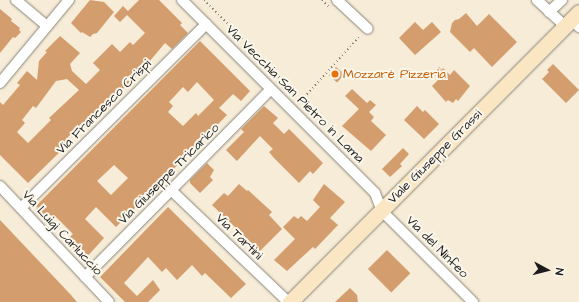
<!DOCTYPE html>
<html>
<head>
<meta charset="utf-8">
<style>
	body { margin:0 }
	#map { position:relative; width:579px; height:302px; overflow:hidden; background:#f6ecd7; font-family:"Architects Daughter",sans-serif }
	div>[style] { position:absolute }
	.building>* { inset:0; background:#d39d6d; transform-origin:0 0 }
	.path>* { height:2px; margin-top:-1px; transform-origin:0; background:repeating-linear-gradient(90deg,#89847a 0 1px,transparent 0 4px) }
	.roads { filter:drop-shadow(0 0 1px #89847a) drop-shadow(0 0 1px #89847a) }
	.minor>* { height:10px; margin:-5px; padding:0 5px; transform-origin:5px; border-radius:5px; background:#fff }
	.secondary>* { height:15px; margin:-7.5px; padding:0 7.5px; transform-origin:7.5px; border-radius:7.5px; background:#fbe6c4 }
	.dots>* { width:11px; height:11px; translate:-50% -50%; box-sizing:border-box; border:2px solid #fbf7ec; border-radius:50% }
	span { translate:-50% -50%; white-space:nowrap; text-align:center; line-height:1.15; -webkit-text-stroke:4px #fbf7ec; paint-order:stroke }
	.food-label { font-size:13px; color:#c56008 }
	.left { translate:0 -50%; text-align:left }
	.street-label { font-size:13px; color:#1c1c1c }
	.north { position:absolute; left:527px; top:250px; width:40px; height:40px; -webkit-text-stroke:3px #fbf7ec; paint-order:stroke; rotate:97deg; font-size:11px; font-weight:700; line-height:16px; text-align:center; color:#1c1c1c }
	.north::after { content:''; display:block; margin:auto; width:14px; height:18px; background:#1c1c1c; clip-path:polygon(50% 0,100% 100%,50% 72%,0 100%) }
</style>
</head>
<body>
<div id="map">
	<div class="building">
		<i style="clip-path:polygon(90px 0,104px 2px,114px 12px,97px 33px,93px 34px,90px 37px,82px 32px,81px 33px,71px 23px)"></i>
		<i style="clip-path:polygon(evenodd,139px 0,159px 0,182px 23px,180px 25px,188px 33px,172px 49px,165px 43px,144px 68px,84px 128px,81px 124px,66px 139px,69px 143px,28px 183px,0 155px,0 102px,3px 105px,20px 85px,17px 83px,27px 71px,37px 80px,39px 61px,47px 52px,45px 51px,60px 36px,80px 53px,70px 64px,72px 71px,86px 84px,100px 70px,93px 63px,112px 44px,120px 52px,130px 42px,133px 45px,145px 33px,127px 15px,120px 22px,114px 16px,123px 6px,128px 11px,139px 0,67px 79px,79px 90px,49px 118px,51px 120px,28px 143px,17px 132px,25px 123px,22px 120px,33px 106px,36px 108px,56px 81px,67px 79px)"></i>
		<i style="clip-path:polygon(0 9px,12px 19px,11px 21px,20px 28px,19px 30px,21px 32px,15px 38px,13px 37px,0 53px)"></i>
		<i style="clip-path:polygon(466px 13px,477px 26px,489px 14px,517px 42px,492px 67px,474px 48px,470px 52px,450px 32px,452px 23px,455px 20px,459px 19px)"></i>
		<i style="clip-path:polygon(415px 22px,423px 30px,432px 22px,441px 32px,415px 55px,399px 38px)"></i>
		<i style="clip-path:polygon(evenodd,200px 41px,250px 91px,241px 101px,233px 94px,219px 108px,227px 115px,116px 227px,96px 207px,85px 219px,104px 238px,85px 259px,66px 241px,73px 234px,56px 217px,50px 223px,36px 209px,38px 208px,36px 206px,200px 41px,197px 82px,214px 100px,198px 116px,196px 113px,183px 126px,168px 112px,173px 106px,169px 102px,183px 87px,188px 92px,197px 82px,200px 41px,114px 165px,128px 178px,111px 195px,97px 181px,114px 165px)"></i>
		<i style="clip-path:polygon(553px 64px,579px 90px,566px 103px,542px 79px,549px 72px,547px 70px)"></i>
		<i style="left:336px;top:67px;width:11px;height:11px;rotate:41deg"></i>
		<i style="clip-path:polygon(439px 67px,442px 70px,443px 68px,450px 75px,454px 70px,470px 86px,458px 101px,456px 99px,453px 103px,448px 100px,446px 102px,432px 86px,439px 79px,433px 73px)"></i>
		<i style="clip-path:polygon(352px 89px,367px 103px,370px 100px,376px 105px,369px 112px,374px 117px,371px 121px,386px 135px,371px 151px,342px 126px,359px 109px,345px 96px)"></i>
		<i style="clip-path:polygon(264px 106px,278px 118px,273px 123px,284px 134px,289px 129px,323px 163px,313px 174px,310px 171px,299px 183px,274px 158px,269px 152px,273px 149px,260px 136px,237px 161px,226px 150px,244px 132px,241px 129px)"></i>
		<i style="clip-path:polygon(417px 106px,423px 112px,425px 110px,439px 124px,424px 139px,404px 120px)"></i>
		<i style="clip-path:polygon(403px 148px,409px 154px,400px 164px,402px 166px,390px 177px,382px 169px)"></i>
		<i style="clip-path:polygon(207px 163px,214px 170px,210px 177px,213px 180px,200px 193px,190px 183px,190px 180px)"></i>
		<i style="clip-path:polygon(239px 184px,247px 191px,248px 190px,272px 212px,269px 215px,282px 229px,260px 251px,212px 205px,224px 193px,228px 196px)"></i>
		<i style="clip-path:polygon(324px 184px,345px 202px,330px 218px,338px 225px,315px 249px,313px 247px,287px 271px,274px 260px,295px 239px,283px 227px,294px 216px,298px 219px,301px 216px,307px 221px,320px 207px,313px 200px)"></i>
		<i style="clip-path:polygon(168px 207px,246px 284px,231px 298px,205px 273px,202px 276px,192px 265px,177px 280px,166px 268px,162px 272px,148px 257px,124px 283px,137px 296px,153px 280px,160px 290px,148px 302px,125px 302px,100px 277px)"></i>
		<i style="clip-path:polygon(0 220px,71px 295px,77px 302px,0 302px)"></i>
		<i style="left:387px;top:250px;width:33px;height:27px;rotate:45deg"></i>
		<i style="clip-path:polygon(350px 288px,357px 295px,358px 302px,335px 302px)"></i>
	</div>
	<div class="path">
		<i style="left:204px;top:0;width:41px;rotate:45deg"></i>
		<i style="left:233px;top:29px;width:5px;rotate:127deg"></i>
		<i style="left:322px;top:0;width:10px;rotate:45deg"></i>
		<i style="left:233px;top:36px;width:4px;rotate:-45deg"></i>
		<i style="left:236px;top:33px;width:48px;rotate:45deg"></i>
		<i style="left:270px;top:67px;width:4px;rotate:135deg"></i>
		<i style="left:269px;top:75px;width:6px;rotate:-45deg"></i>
		<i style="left:273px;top:71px;width:24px;rotate:45deg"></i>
		<i style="left:290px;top:88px;width:4px;rotate:135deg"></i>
		<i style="left:299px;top:103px;width:91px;rotate:-47.7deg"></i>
	</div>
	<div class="roads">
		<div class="minor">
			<i style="left:16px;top:0;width:40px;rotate:40deg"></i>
			<i style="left:182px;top:0;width:273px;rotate:45deg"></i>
			<i style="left:375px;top:193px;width:19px;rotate:69deg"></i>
			<i style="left:382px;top:211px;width:129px;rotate:45deg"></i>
			<i style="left:337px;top:0;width:42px;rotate:43.1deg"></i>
			<i style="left:537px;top:0;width:38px;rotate:43deg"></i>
			<i style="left:549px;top:12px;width:18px;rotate:-43deg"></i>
			<i style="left:572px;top:19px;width:11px;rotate:49deg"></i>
			<i style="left:0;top:83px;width:108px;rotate:-50.3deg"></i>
			<i style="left:0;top:186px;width:159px;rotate:46.8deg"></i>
			<i style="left:171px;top:190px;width:162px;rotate:43.7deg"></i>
			<i style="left:21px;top:208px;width:261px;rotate:-44.8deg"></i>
			<i style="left:85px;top:277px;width:264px;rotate:-45.3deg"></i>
		</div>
		<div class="secondary">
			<i style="left:290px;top:302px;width:409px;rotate:-45.1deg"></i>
		</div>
	</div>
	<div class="dots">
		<i style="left:335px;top:74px;background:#e8710a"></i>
	</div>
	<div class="food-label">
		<span class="left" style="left:343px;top:74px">Mozzarè Pizzeria</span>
	</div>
	<div class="street-label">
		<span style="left:295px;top:94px;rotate:45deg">Via Vecchia San Pietro in Lama</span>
		<span style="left:104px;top:107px;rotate:-45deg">Via Francesco Crispi</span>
		<span style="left:435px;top:157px;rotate:-45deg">Viale Giuseppe Grassi</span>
		<span style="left:169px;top:174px;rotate:-45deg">Via Giuseppe Tricarico</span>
		<span style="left:62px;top:233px;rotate:47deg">Via Luigi Carluccio</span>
		<span style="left:239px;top:237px;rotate:44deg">Via Tartini</span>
		<span style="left:437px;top:247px;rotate:45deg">Via del Ninfeo</span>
	</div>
	<div class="north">N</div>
</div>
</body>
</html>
